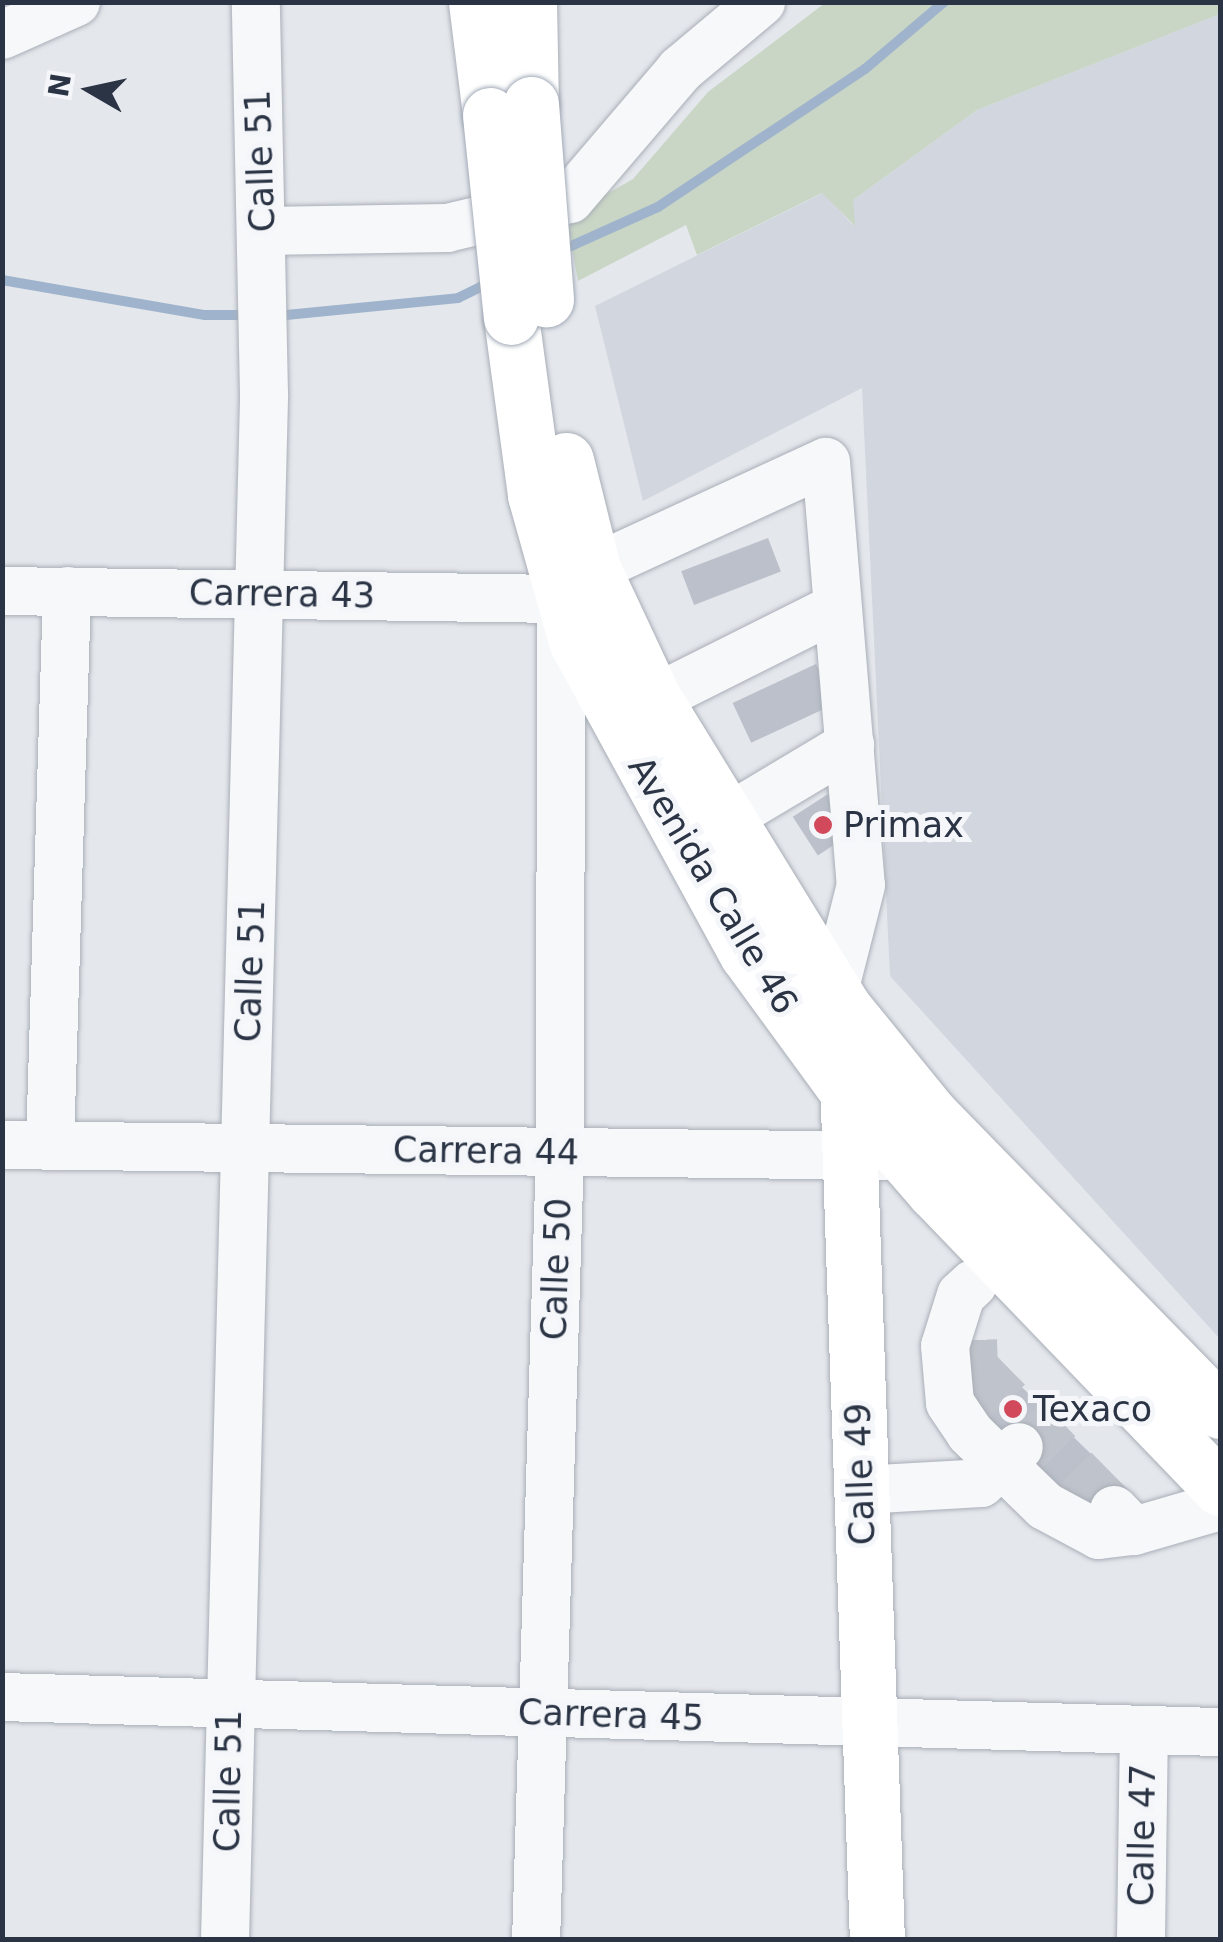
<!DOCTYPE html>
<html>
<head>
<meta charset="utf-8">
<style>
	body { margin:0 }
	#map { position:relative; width:1223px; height:1942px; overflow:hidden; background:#e4e7ec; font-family:"DejaVu Sans",sans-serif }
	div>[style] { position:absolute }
	.built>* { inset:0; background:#d2d6de }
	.green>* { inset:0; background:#c9d6c5 }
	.stream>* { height:10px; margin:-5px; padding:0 5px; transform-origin:5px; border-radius:5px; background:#9fb4cc }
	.building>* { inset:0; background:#bbc0ca; transform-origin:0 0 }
	.minor-tunnel>* { height:48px; margin-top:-24px; transform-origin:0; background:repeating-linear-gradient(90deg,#bfc3cb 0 48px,transparent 0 72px) }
	.roads { filter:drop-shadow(0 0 2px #a9aeb7) drop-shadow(0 0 2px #a9aeb7) }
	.minor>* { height:48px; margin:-24px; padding:0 24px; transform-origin:24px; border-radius:24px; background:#f7f8fa }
	.major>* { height:55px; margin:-27.5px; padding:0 27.5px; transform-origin:27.5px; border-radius:27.5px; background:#fff }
	.bridges { filter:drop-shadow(0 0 2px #a3abb8) drop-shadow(0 0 2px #a3abb8) }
	.major-bridge>* { height:55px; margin:-27.5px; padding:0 27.5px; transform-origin:27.5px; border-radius:27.5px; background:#fff }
	.dots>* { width:28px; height:28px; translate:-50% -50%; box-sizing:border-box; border:5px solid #f4f6f9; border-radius:50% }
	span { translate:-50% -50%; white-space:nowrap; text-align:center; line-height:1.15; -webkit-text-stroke:10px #f4f6f9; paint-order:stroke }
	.street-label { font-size:35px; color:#2b3445 }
	.poi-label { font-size:35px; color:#2b3445 }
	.left { translate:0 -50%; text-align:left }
	.frame { position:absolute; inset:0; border:5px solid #2b3445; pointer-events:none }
	.north { position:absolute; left:40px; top:40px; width:100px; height:100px; -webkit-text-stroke:8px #f4f6f9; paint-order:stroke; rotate:279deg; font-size:28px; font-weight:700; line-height:40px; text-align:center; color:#2b3445 }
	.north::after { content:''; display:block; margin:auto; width:35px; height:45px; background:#2b3445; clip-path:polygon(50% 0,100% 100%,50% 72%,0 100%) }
</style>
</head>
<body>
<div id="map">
	<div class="built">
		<i style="clip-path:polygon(1220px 14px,1220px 1339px,890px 976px,862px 388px,643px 501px,595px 306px,823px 193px,853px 225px,853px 200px,977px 110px)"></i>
	</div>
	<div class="green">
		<i style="clip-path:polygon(825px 3px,1220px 3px,1220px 14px,977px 110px,853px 200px,855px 226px,822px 193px,697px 255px,686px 225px,578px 281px,566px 217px,633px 179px,708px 92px)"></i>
	</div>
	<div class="stream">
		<i style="left:560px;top:251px;width:107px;rotate:-24.2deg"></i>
		<i style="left:658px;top:207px;width:249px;rotate:-33.7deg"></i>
		<i style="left:865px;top:69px;width:104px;rotate:-40.3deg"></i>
		<i style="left:2px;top:280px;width:206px;rotate:9.8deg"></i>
		<i style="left:205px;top:315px;width:44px"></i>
		<i style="left:276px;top:316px;width:183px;rotate:-5.6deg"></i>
		<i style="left:458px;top:298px;width:34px;rotate:-26deg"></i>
	</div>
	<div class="building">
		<i style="left:768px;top:538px;width:36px;height:93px;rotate:69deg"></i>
		<i style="left:816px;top:664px;width:44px;height:92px;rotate:65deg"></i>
		<i style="left:828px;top:794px;width:46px;height:42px;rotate:57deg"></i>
		<i style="left:973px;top:1340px;width:216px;height:45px;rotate:44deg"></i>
	</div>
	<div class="minor-tunnel">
		<i style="left:973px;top:1340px;width:27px;rotate:88deg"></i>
		<i style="left:974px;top:1367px;width:196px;rotate:45.6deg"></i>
	</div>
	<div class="roads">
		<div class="minor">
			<i style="left:2px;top:35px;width:81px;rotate:-24deg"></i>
			<i style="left:263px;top:231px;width:184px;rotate:-0.9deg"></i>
			<i style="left:447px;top:228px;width:126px;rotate:-13.3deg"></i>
			<i style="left:570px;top:199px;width:170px;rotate:-49.5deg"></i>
			<i style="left:680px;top:70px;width:106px;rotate:-40deg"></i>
			<i style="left:593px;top:569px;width:256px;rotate:-24.7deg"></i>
			<i style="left:826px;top:462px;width:424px;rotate:85.3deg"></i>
			<i style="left:861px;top:885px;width:110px;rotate:104.2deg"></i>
			<i style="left:2px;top:591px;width:559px;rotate:0.82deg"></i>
			<i style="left:561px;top:599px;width:553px;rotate:90.1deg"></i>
			<i style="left:560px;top:1152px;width:788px;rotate:91.74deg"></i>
			<i style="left:654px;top:699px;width:203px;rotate:-26.6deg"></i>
			<i style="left:724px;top:820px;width:147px;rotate:-30.8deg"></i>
			<i style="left:2px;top:1145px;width:884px;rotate:0.71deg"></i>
			<i style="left:50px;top:1145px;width:554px;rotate:-88.24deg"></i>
			<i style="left:973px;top:1284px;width:16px;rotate:137deg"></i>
			<i style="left:961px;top:1295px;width:53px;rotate:107.4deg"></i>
			<i style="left:945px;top:1346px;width:57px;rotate:85deg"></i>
			<i style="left:950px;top:1403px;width:36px;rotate:56deg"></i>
			<i style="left:970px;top:1433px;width:105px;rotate:44.2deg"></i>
			<i style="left:1045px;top:1506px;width:61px;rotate:28.2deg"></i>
			<i style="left:1099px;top:1535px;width:35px;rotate:-7deg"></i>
			<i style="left:861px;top:1490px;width:120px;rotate:-3.3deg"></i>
			<i style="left:981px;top:1483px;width:52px;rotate:-43.5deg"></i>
			<i style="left:1114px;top:1510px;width:29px;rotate:46deg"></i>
			<i style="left:1134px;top:1531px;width:90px;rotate:-16.2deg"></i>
			<i style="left:2px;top:1697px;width:1219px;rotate:1.65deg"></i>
			<i style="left:225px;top:1940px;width:1546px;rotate:-88.55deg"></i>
			<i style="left:264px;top:394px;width:392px;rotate:-91.2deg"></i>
			<i style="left:1141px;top:1940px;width:210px;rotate:-89.2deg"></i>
		</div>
		<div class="major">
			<i style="left:476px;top:2px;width:114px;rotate:82.9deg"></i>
			<i style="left:529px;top:2px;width:102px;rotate:88.9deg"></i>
			<i style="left:511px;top:317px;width:180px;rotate:82.3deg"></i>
			<i style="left:535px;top:495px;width:152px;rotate:74.3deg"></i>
			<i style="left:576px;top:641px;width:357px;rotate:61.4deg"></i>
			<i style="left:747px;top:954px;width:170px;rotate:53.9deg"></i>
			<i style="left:847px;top:1091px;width:133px;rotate:49deg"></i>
			<i style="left:934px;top:1191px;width:412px;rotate:46.1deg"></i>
			<i style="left:566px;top:460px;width:112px;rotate:76.1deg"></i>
			<i style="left:593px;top:569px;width:144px;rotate:64.9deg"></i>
			<i style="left:654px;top:699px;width:363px;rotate:58.4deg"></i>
			<i style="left:844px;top:1008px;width:136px;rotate:50.9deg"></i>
			<i style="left:930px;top:1114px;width:415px;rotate:45.7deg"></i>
			<i style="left:847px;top:1078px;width:863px;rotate:88.01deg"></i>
		</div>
	</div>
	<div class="bridges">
		<div class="major-bridge">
			<i style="left:531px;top:104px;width:196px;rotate:85.6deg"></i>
			<i style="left:490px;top:115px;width:203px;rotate:84.1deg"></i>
		</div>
	</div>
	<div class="dots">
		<i style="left:823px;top:825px;background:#d1495b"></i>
		<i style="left:1013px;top:1409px;background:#d1495b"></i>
	</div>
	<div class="street-label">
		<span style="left:260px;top:161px;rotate:-92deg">Calle 51</span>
		<span style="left:282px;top:594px;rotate:1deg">Carrera 43</span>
		<span style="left:713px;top:885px;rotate:59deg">Avenida Calle 46</span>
		<span style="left:250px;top:971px;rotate:-88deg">Calle 51</span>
		<span style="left:486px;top:1151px;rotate:1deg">Carrera 44</span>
		<span style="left:556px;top:1269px;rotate:-88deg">Calle 50</span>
		<span style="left:860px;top:1474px;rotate:-92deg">Calle 49</span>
		<span style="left:611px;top:1715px;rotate:2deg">Carrera 45</span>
		<span style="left:228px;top:1781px;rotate:-89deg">Calle 51</span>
		<span style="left:1142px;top:1835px;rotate:-89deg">Calle 47</span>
	</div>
	<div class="poi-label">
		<span class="left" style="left:843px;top:825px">Primax</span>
		<span class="left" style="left:1033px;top:1409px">Texaco</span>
	</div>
	<div class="frame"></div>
	<div class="north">N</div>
</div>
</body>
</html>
